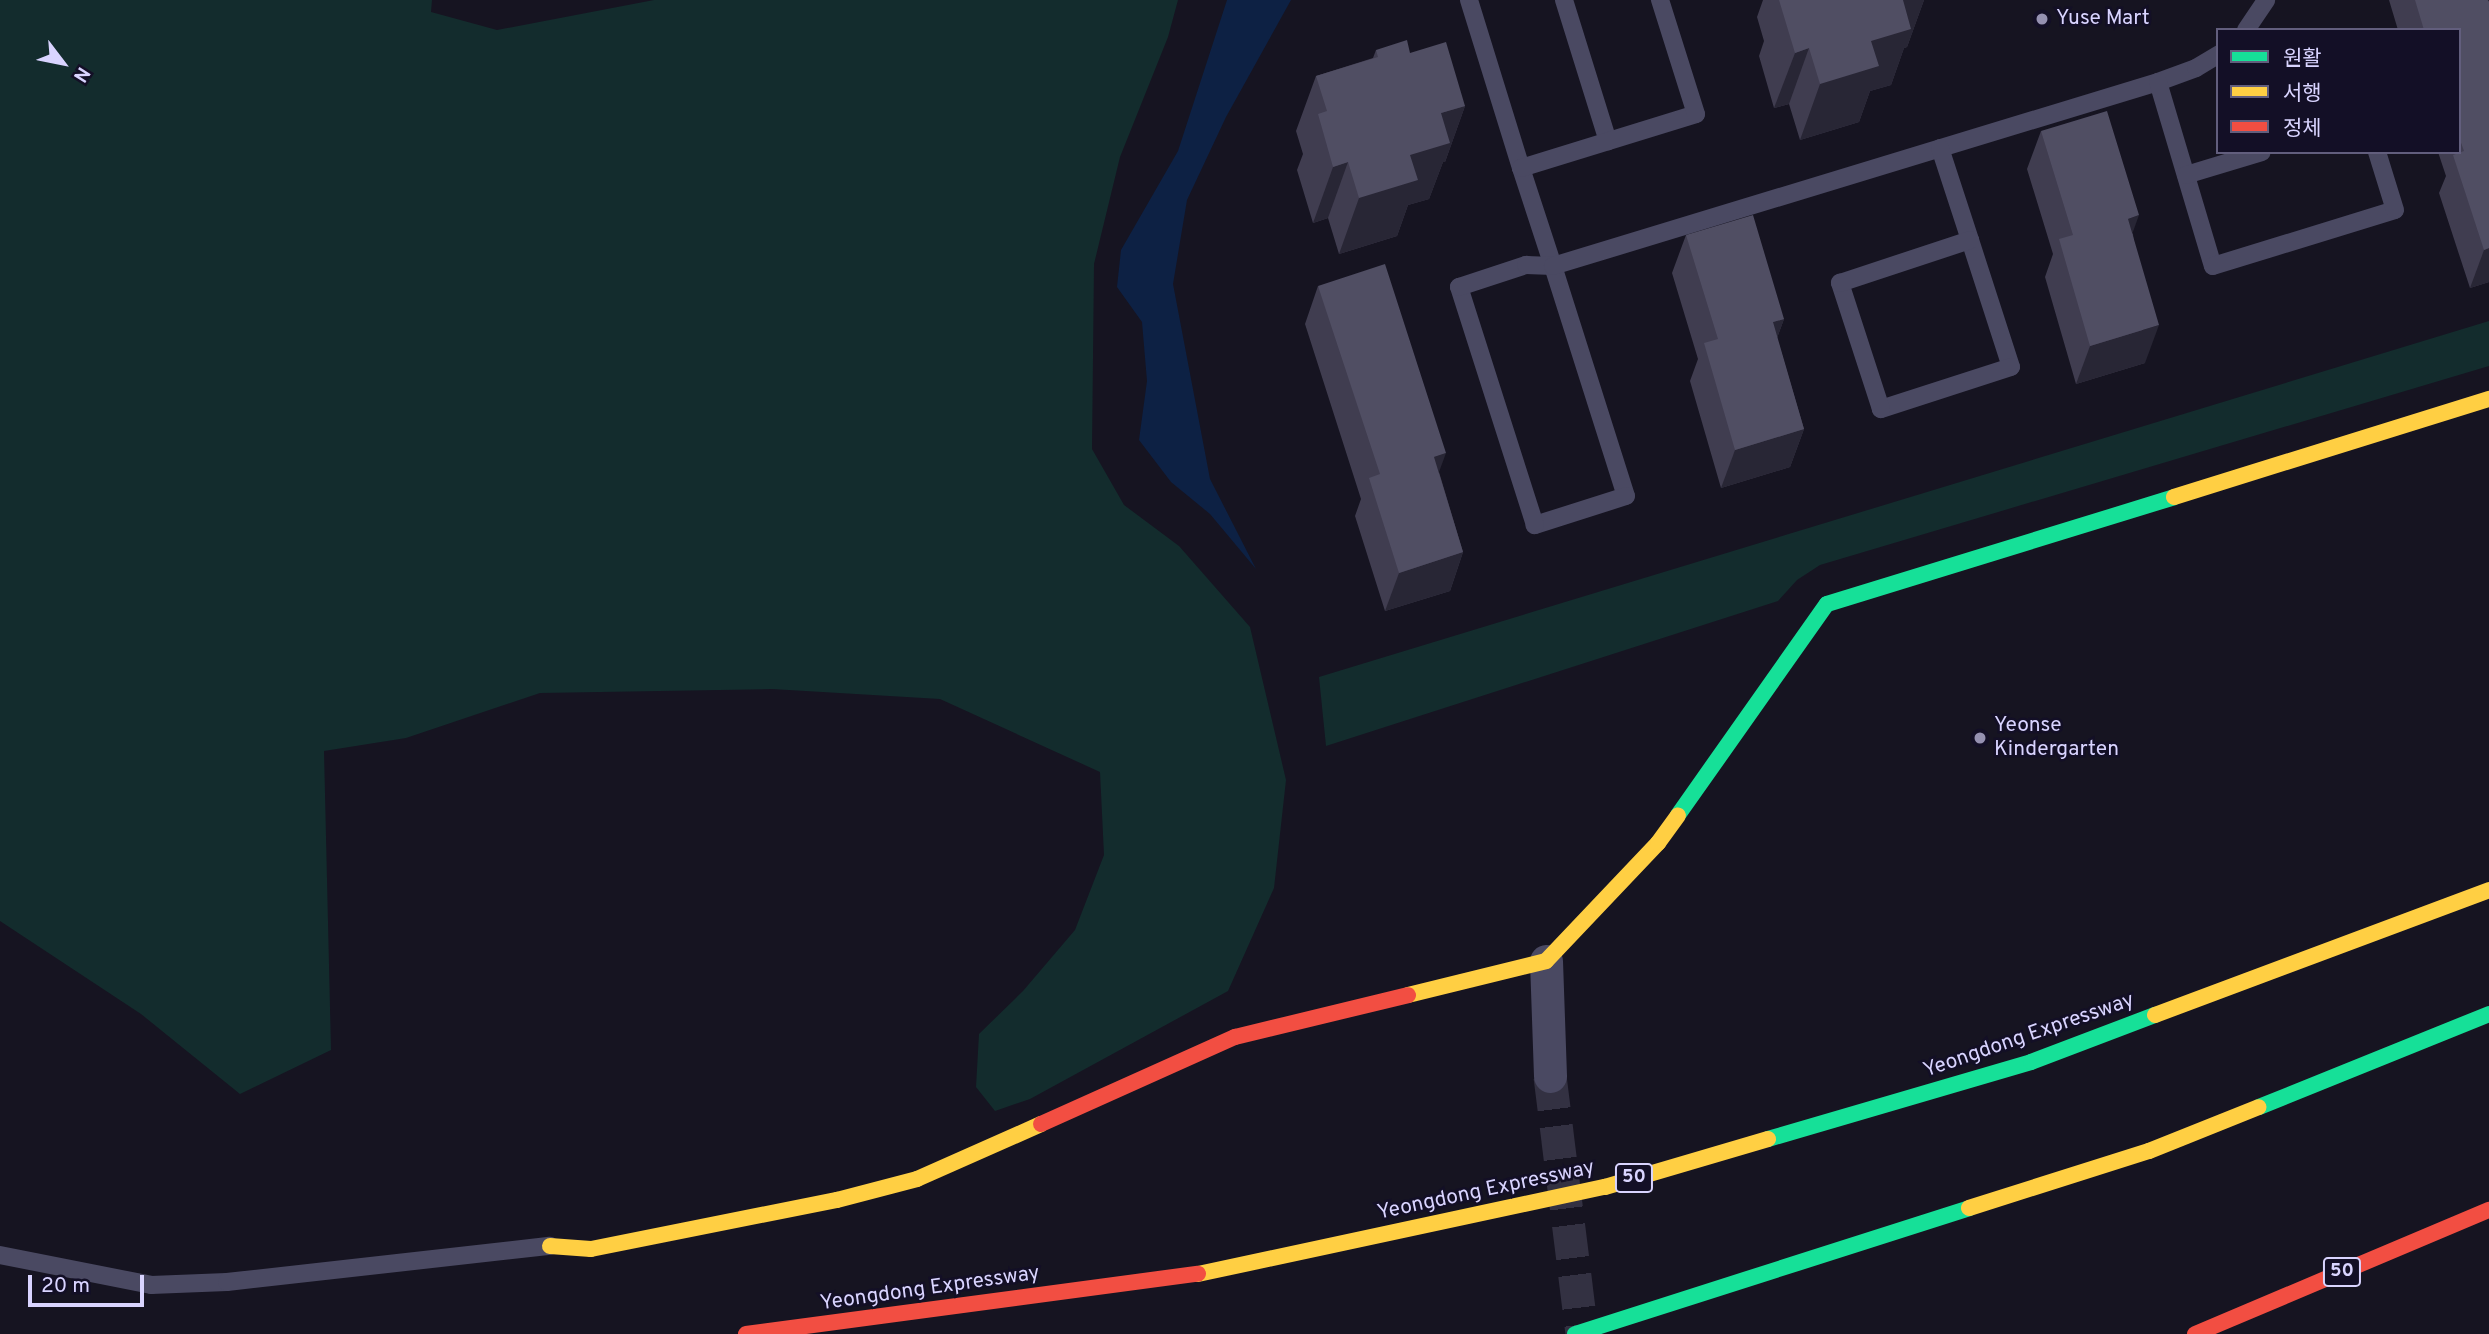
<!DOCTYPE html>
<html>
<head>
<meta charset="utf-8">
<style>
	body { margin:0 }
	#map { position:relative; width:2489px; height:1334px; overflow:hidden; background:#161421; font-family:Overpass,"Noto Sans KR",sans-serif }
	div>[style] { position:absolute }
	.green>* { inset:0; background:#132c2d }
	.water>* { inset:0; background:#0d2144 }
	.street-tunnel>* { height:33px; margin-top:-16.5px; transform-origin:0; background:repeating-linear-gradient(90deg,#333142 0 33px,transparent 0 50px) }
	.lane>* { height:18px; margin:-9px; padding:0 9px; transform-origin:9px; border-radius:9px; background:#4a4962 }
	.street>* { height:33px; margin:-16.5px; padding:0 16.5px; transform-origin:16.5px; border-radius:16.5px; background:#4a4962 }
	.fast>* { height:16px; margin:-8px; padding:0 8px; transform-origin:8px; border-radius:8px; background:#16e098 }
	.slow>* { height:16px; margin:-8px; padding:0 8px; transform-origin:8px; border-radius:8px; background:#ffcf43 }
	.jam>* { height:16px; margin:-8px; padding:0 8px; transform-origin:8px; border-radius:8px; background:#f24e42 }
	.wall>* { inset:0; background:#403d50 }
	.shaded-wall>* { inset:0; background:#282635 }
	.building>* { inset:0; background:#504e63 }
	.dots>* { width:19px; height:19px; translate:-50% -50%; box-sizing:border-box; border:4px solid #130f26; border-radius:50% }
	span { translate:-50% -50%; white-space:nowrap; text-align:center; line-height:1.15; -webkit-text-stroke:5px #130f26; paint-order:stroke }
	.shield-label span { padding:2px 5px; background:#130f26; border:2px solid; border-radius:5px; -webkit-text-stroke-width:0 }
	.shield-label { font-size:19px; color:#d9d4ff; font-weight:700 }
	.poi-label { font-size:21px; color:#d9d4ff }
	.left { translate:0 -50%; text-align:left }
	.street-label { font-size:21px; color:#d9d4ff }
	.legend { position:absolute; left:2216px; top:28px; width:245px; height:126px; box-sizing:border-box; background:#130f26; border:2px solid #625e7d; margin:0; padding:9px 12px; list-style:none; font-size:21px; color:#d9d4ff }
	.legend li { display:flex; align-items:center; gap:14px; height:35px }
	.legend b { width:35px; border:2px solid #625e7d }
	.north { position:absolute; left:28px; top:28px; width:70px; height:70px; -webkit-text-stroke:5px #130f26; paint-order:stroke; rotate:122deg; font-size:19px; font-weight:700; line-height:28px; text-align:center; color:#d9d4ff }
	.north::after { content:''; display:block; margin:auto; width:24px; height:32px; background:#d9d4ff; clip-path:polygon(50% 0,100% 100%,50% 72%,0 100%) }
	.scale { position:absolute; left:28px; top:1275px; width:116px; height:32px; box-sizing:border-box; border:4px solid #d9d4ff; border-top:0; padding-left:9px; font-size:21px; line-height:24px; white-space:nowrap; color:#d9d4ff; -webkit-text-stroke:5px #130f26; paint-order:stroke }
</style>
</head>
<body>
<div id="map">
	<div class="green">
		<i style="clip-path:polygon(0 0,432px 0,431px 12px,497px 30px,654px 0,1178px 0,1168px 37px,1120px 157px,1094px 264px,1092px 449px,1124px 505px,1179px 546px,1250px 627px,1286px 780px,1274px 888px,1228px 991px,1030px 1099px,995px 1111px,976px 1087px,979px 1034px,1023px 991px,1075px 930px,1104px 855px,1100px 772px,940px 699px,772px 689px,540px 693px,406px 738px,324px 751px,331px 1050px,240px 1094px,141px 1014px,0 921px)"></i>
		<i style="clip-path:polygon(2489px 321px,2489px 366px,1820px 565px,1797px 580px,1778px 601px,1326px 746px,1319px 677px)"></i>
	</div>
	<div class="water">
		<i style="clip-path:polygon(1227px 0,1291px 0,1226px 117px,1187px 200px,1173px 284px,1210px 479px,1256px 569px,1210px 514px,1171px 482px,1139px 440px,1147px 381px,1142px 322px,1117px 287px,1121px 250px,1178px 151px)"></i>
	</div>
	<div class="street-tunnel">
		<i style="left:1550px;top:1076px;width:260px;rotate:82.9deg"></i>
	</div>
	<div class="lane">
		<i style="left:1469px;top:0;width:176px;rotate:72.8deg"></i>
		<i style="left:1521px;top:168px;width:103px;rotate:71.9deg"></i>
		<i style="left:1553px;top:266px;width:241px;rotate:72.4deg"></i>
		<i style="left:1626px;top:496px;width:96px;rotate:162.3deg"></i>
		<i style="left:1535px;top:525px;width:250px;rotate:-107.7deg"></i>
		<i style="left:1459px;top:287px;width:71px;rotate:-18.2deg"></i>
		<i style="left:1526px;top:265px;width:27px;rotate:2deg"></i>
		<i style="left:1553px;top:266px;width:632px;rotate:-16.92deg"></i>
		<i style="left:2158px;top:82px;width:40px;rotate:-20.2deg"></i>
		<i style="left:2196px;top:68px;width:26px;rotate:-31deg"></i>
		<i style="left:1564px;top:0;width:148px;rotate:72.7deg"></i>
		<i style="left:2246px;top:30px;width:36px;rotate:-56deg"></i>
		<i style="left:2158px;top:82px;width:192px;rotate:73.4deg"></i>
		<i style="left:2213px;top:266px;width:190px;rotate:-17.1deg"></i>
		<i style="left:2395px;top:210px;width:61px;rotate:-107.2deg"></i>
		<i style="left:1940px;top:148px;width:97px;rotate:71.9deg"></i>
		<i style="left:1970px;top:240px;width:133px;rotate:72.1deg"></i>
		<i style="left:2011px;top:367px;width:137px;rotate:162.1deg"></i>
		<i style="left:1881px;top:409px;width:133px;rotate:-108deg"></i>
		<i style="left:1840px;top:283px;width:137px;rotate:-18.3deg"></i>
		<i style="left:1521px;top:168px;width:183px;rotate:-17.1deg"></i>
		<i style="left:1696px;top:114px;width:120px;rotate:-107.5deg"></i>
		<i style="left:2186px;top:175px;width:79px;rotate:-16.8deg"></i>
		<i style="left:0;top:1255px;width:154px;rotate:11.2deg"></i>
		<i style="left:151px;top:1285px;width:76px;rotate:-2.3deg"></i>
		<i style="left:227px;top:1282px;width:325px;rotate:-6.4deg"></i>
	</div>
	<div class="street">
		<i style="left:1546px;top:961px;width:115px;rotate:88deg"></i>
	</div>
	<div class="fast">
		<i style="left:1678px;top:815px;width:258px;rotate:-54.8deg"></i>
		<i style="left:1827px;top:604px;width:363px;rotate:-17.1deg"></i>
		<i style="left:2259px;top:1107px;width:248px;rotate:-22deg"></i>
		<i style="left:1768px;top:1139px;width:274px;rotate:-16.3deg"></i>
		<i style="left:2031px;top:1062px;width:133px;rotate:-20.8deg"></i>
		<i style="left:1575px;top:1334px;width:414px;rotate:-17.7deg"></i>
	</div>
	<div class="slow">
		<i style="left:2174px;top:497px;width:330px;rotate:-17.3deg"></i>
		<i style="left:1408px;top:995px;width:142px;rotate:-13.8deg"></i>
		<i style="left:1546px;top:961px;width:163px;rotate:-46.5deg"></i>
		<i style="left:1658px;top:843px;width:34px;rotate:-54deg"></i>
		<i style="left:2155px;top:1015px;width:357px;rotate:-20.5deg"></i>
		<i style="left:1969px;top:1208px;width:189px;rotate:-17.6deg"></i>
		<i style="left:2149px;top:1151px;width:118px;rotate:-21.8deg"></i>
		<i style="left:550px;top:1246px;width:41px;rotate:4.2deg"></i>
		<i style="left:591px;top:1249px;width:251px;rotate:-11.3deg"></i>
		<i style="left:837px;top:1200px;width:83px;rotate:-14.7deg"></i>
		<i style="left:917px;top:1179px;width:136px;rotate:-23.9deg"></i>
		<i style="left:1198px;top:1274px;width:416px;rotate:-12.1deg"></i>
		<i style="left:1605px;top:1187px;width:170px;rotate:-16.4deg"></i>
	</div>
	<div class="jam">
		<i style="left:1041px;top:1124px;width:213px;rotate:-24.2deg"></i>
		<i style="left:1235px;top:1037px;width:178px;rotate:-13.6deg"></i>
		<i style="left:746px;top:1334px;width:456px;rotate:-7.6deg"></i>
		<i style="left:2195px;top:1334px;width:319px;rotate:-22.9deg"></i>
	</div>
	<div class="wall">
		<i style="clip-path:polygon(1763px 0,1924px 0,1907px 47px,1904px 48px,1891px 85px,1870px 91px,1859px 122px,1800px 140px,1789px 104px,1774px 108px,1759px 56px,1764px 41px,1757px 17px)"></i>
		<i style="clip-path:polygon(2389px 0,2488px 0,2489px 2px,2489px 282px,2470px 288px,2439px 193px,2446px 176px,2438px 152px,2459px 152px,2459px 30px,2398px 30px)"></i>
		<i style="clip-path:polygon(1376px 50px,1410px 53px,1465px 106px,1445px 162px,1443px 162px,1429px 199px,1408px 205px,1397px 236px,1339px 254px,1328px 218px,1313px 223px,1297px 170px,1303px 154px,1296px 131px,1316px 76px,1373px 58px)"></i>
		<i style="clip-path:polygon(2041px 131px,2133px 234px,2145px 363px,2076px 384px,2045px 277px,2053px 254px,2027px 169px)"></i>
		<i style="clip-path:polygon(1686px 235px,1784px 319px,1777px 338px,1804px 429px,1790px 467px,1721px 488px,1690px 381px,1698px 359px,1672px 273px)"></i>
		<i style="clip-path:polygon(1318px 286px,1439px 472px,1463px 552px,1450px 591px,1385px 611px,1355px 516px,1361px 499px,1305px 324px)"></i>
	</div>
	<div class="shaded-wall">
		<i style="clip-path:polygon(1902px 0,1924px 0,1907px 47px,1904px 48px,1891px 85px,1870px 91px,1859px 122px,1800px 140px,1820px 84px,1871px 41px)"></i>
		<i style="clip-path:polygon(1809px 48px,1789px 104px,1774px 108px,1795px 53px)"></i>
		<i style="clip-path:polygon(1465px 106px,1445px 162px,1443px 162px,1429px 199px,1408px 205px,1397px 236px,1339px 254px,1359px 198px,1410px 155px,1441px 113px)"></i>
		<i style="clip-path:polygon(1348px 162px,1328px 218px,1313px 223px,1333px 167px)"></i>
		<i style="clip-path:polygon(2139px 215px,2125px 254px,2128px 219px)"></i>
		<i style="clip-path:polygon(2489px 248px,2489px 282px,2470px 288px,2484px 250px)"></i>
		<i style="clip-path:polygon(1784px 319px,1770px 357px,1773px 322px)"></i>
		<i style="clip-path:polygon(2159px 325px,2145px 363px,2076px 384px,2090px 346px)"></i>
		<i style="clip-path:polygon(1804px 429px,1790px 467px,1721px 488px,1735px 450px)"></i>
		<i style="clip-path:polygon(1446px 453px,1432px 491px,1434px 457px)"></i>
		<i style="clip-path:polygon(1463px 552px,1450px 591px,1385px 611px,1399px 573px)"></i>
	</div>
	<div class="building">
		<i style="clip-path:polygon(1779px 0,1903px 0,1911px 29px,1871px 41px,1879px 66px,1820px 84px,1809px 48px,1795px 53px)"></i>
		<i style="clip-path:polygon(2415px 0,2488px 0,2489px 2px,2489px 248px,2484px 250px,2453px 155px,2464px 151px,2459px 137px,2459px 30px,2424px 30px)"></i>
		<i style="clip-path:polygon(1407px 40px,1410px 53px,1446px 42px,1465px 106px,1441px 113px,1450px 143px,1410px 155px,1418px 180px,1359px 198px,1348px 162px,1333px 167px,1318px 114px,1327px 111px,1316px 76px,1378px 57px,1376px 50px)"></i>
		<i style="clip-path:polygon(2107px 111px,2139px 215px,2128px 219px,2159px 325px,2090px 346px,2059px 239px,2073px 235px,2041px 131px)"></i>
		<i style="clip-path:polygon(1753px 215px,1784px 319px,1773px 322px,1804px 429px,1735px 450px,1704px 343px,1718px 339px,1686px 235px)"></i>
		<i style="clip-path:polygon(1385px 264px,1446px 453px,1434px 457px,1463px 552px,1399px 573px,1369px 478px,1380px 474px,1318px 286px)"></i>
	</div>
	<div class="dots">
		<i style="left:2042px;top:19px;background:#9591b1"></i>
		<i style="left:1980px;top:738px;background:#9591b1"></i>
	</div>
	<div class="shield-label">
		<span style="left:1634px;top:1178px">50</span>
		<span style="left:2342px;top:1272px">50</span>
	</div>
	<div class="poi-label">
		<span class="left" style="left:2056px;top:19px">Yuse Mart</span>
		<span class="left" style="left:1994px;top:738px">Yeonse<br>Kindergarten</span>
	</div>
	<div class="street-label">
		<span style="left:2029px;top:1036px;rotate:-19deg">Yeongdong Expressway</span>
		<span style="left:1486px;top:1191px;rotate:-12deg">Yeongdong Expressway</span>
		<span style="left:930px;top:1289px;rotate:-8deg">Yeongdong Expressway</span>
	</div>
	<ul class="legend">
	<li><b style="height:9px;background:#16e098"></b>원활</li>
	<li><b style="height:9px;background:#ffcf43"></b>서행</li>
	<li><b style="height:9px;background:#f24e42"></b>정체</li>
	</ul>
	<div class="north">N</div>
	<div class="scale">20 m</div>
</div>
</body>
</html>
